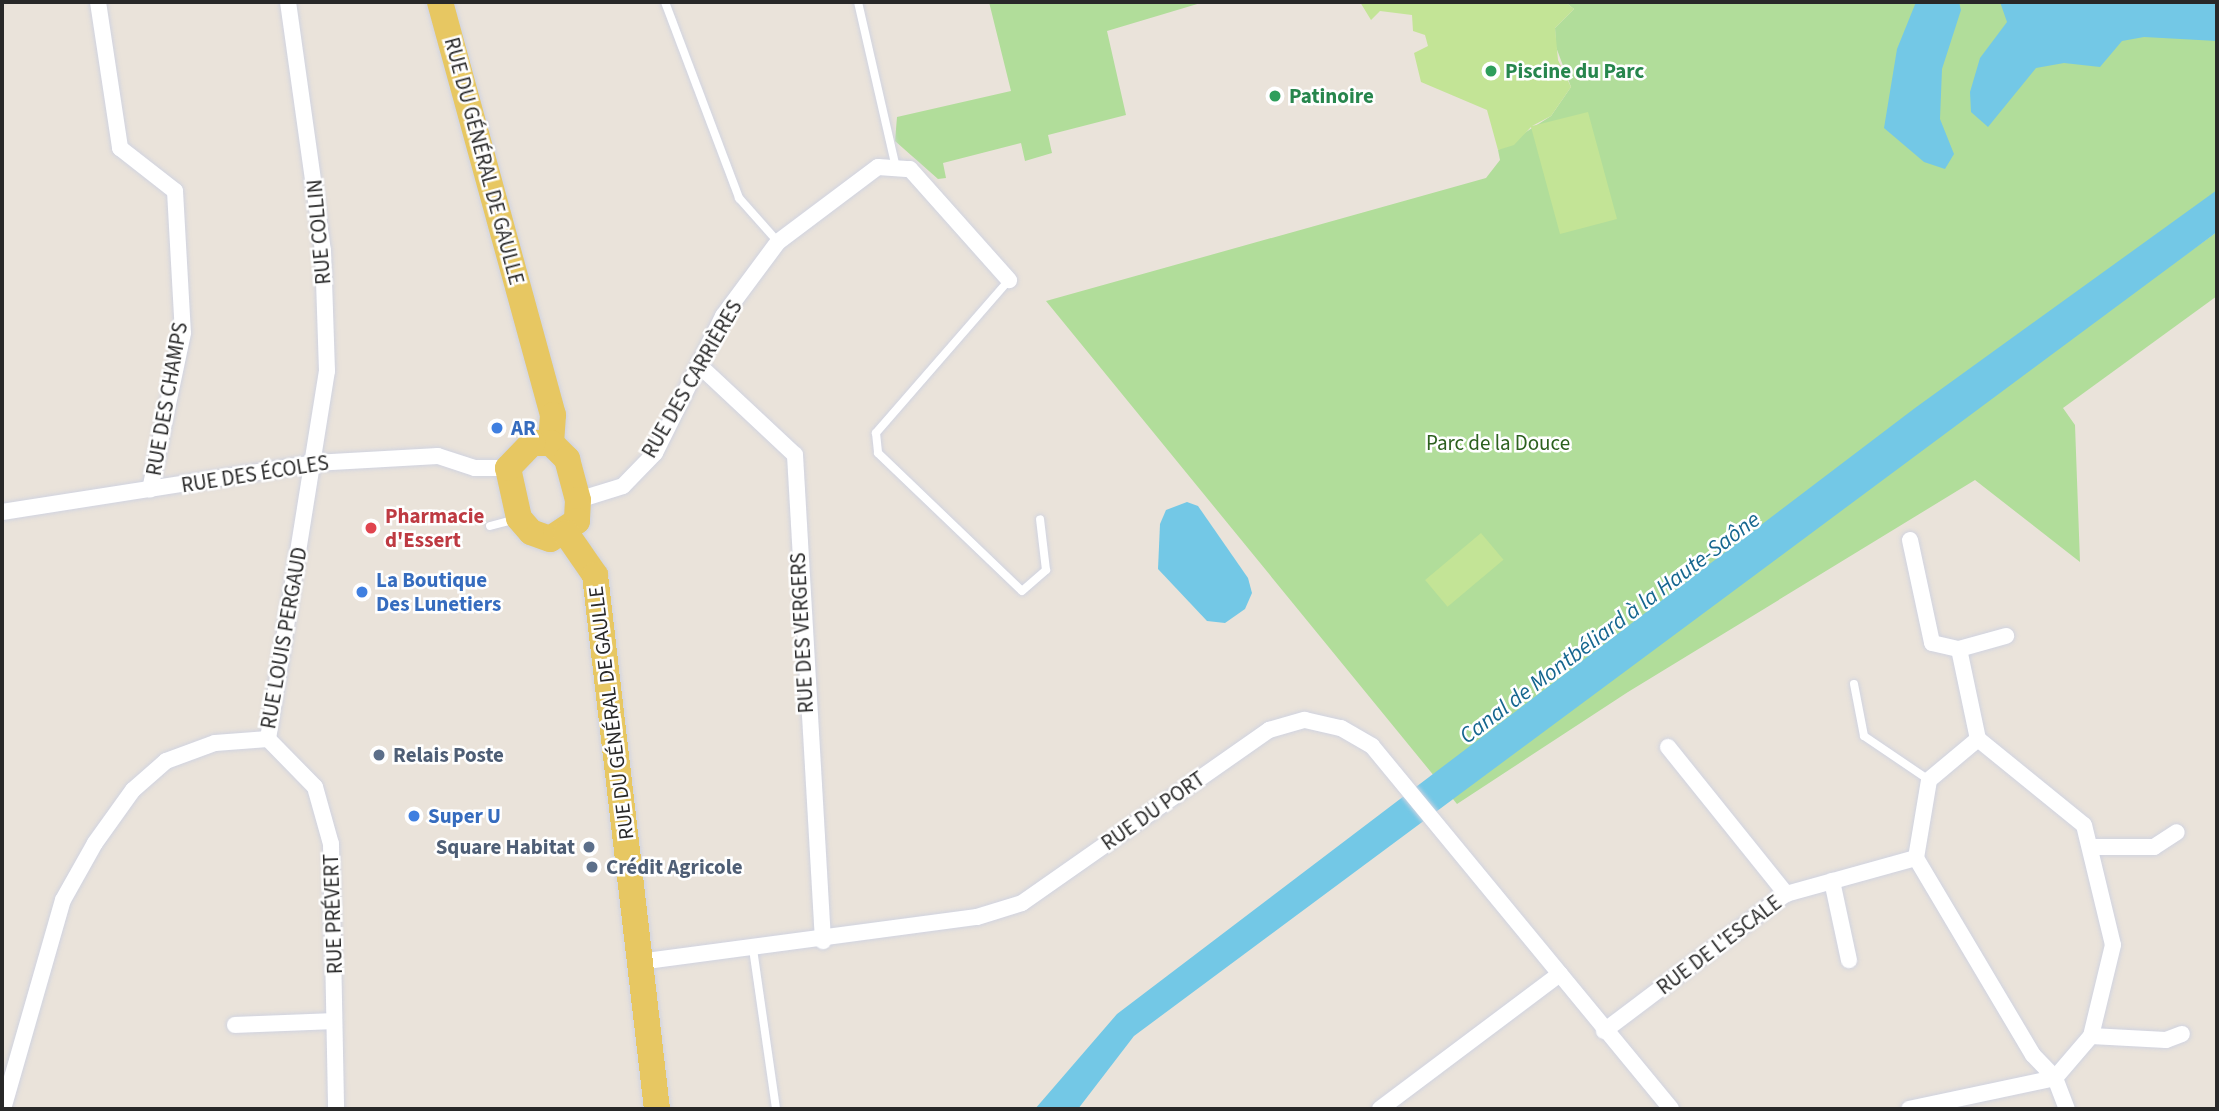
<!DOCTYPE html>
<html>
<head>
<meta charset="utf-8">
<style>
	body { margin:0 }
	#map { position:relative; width:2219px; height:1111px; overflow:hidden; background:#eae3da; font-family:"Source Sans 3",sans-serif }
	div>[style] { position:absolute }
	.green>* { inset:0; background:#b1dd9a }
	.pitch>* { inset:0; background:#c3e496; transform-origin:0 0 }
	.water>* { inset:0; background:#73c8e6 }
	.roads { filter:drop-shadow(0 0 2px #d0d3e0) drop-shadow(0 0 2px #d0d3e0) }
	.lane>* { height:8px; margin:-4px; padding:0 4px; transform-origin:4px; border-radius:4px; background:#fff }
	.street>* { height:16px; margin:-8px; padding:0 8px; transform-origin:8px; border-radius:8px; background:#fff }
	.primary>* { height:26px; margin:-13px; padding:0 13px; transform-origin:13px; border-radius:13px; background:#e7c762 }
	.dots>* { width:19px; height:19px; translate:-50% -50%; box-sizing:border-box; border:4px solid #fff; border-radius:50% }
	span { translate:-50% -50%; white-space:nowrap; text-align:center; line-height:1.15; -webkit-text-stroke:5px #fff; paint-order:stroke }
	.leisure-label { font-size:21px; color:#27864d; font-weight:700 }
	.left { translate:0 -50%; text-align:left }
	.street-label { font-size:21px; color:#282828 }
	.shop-label { font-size:21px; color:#366cbe; font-weight:700 }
	.park-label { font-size:21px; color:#2c601e }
	.health-label { font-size:21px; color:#be3a42; font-weight:700 }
	.service-label { font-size:21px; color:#4e5e75; font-weight:700 }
	.right { translate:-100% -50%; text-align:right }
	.water-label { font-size:23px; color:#15668f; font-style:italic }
	.frame { position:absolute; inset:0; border:4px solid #282828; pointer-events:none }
</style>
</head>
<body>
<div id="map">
	<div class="green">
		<i style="clip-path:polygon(989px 2px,1204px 2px,1107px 31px,1126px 115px,1048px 135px,1052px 153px,1025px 161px,1021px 143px,943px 163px,946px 178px,938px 179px,895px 141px,897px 117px,1011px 91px)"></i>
		<i style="clip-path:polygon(1565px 2px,2217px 2px,2217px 216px,1992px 393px,2217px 232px,2217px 296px,2063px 408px,2075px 425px,2080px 562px,1975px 480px,1628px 692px,1457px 804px,1046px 301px,1486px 178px,1500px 160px,1498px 150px,1551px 116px,1571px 87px,1556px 47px,1555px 28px,1574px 9px)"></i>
	</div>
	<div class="pitch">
		<i style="clip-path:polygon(1360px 2px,1565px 2px,1574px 9px,1555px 28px,1558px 60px,1571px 87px,1551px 116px,1532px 126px,1588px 112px,1617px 219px,1560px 234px,1531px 127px,1514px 145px,1498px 150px,1487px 110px,1421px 82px,1414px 53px,1428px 46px,1425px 35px,1413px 31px,1412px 15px,1380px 11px,1371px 20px)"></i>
		<i style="left:1481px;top:533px;width:35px;height:73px;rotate:50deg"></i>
	</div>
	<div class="water">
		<i style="clip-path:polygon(1916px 2px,1959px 2px,1961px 10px,1942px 69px,1940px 119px,1954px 154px,1945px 169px,1924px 162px,1884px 128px,1897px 49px)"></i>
		<i style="clip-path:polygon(2000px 2px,2217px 2px,2217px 41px,2144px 37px,2122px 41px,2100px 67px,2064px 63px,2036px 68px,1988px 127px,1971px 112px,1970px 92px,1980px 58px,2007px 22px)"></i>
		<i style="clip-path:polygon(2217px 190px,2217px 232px,1134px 1036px,1078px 1109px,1035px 1109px,1117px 1014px,1915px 408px)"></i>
		<i style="clip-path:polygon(1187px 502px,1198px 506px,1248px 578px,1252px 593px,1245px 609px,1225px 623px,1207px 621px,1158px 569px,1160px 524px,1166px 510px)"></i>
	</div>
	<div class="roads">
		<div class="lane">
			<i style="left:665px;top:2px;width:210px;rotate:69.3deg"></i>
			<i style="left:739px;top:198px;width:59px;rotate:48.4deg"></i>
			<i style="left:858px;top:2px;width:166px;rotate:77.1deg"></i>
			<i style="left:1009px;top:280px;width:203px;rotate:131deg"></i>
			<i style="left:876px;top:433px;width:20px;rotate:84deg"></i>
			<i style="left:878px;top:453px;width:199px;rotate:43.8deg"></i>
			<i style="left:1022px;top:591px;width:32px;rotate:-41deg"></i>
			<i style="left:1046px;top:570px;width:51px;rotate:-96.7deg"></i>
			<i style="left:490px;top:526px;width:27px;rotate:-15deg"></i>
			<i style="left:1854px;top:684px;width:53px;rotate:79.1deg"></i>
			<i style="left:1864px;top:736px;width:78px;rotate:34.1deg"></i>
			<i style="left:753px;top:949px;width:162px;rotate:81.8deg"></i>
		</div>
		<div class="street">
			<i style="left:98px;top:2px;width:148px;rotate:81.4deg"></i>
			<i style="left:120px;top:148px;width:70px;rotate:38deg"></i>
			<i style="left:175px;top:191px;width:142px;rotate:86.8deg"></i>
			<i style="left:183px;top:333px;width:160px;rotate:101.9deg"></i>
			<i style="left:700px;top:366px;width:130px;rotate:43.1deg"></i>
			<i style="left:795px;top:455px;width:487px;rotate:86.7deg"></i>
			<i style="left:578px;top:500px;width:47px;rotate:-17.3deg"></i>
			<i style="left:623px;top:486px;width:46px;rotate:-45.9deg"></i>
			<i style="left:655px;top:453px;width:153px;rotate:-63.6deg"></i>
			<i style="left:723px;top:316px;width:92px;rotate:-53.4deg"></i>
			<i style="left:778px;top:242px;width:125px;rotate:-36.9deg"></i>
			<i style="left:878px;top:167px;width:32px;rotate:4deg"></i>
			<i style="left:910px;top:169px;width:149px;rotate:48.3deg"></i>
			<i style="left:2px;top:512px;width:316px;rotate:-8.9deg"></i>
			<i style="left:314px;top:463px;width:124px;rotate:-3.2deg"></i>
			<i style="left:438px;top:456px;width:39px;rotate:18deg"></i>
			<i style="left:475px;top:468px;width:33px"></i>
			<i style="left:1910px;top:540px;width:105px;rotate:77.9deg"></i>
			<i style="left:1932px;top:643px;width:28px;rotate:13deg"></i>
			<i style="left:1959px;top:649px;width:92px;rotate:78.1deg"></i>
			<i style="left:1959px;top:649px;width:49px;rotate:-15.5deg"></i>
			<i style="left:268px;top:739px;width:373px;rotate:-80.9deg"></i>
			<i style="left:327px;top:371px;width:120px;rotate:-91.9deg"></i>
			<i style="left:323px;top:251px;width:251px;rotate:-98deg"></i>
			<i style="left:268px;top:739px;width:67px;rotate:45.6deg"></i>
			<i style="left:315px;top:787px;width:59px;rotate:74.3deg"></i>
			<i style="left:331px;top:844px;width:265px;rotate:88.9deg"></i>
			<i style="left:1668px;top:747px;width:189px;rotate:51.2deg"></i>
			<i style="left:2094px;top:847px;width:60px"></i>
			<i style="left:2154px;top:847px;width:27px;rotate:-33deg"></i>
			<i style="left:1916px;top:858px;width:229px;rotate:59.3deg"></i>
			<i style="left:2033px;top:1055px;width:32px;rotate:46deg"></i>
			<i style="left:2055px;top:1078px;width:33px;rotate:69deg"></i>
			<i style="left:1832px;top:881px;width:81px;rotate:77.9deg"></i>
			<i style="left:639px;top:962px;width:341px;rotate:-7.6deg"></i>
			<i style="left:977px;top:917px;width:47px;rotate:-17.3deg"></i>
			<i style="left:1022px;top:903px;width:302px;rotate:-35deg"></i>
			<i style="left:1269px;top:730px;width:37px;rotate:-16deg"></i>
			<i style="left:1305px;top:720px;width:37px;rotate:13deg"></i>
			<i style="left:1341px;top:728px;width:36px;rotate:30deg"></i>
			<i style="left:1372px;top:746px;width:470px;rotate:50.5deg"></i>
			<i style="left:235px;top:1025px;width:99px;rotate:-2.3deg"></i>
			<i style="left:1604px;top:1031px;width:228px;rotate:-37deg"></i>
			<i style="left:1786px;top:894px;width:135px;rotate:-15.5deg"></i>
			<i style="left:1916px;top:858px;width:79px;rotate:-80.5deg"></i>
			<i style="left:1929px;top:780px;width:64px;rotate:-39.9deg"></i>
			<i style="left:1978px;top:739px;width:136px;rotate:39.1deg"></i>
			<i style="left:2084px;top:825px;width:123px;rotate:76.4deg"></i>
			<i style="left:2113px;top:945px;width:94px;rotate:103.6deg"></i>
			<i style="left:2091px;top:1036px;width:55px;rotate:130.6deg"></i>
			<i style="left:2055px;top:1078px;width:149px;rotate:168deg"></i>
			<i style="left:2091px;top:1036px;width:75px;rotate:3.1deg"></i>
			<i style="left:2166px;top:1040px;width:17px;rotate:-21deg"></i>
			<i style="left:3px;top:1109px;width:217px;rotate:-74deg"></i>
			<i style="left:63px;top:900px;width:65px;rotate:-60.7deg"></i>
			<i style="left:95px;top:843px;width:65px;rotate:-54.4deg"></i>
			<i style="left:133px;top:790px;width:44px;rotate:-41.3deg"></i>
			<i style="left:166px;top:761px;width:52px;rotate:-20.2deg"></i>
			<i style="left:215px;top:743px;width:53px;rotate:-4.3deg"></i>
			<i style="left:1380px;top:1109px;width:225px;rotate:-36.9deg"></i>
		</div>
		<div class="primary">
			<i style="left:440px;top:2px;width:428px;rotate:74.7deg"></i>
			<i style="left:553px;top:415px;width:28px;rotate:94deg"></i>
			<i style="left:532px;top:443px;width:19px"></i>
			<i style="left:551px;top:443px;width:23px;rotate:45deg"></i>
			<i style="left:567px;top:459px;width:42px;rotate:75deg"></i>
			<i style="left:578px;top:500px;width:21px;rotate:93deg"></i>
			<i style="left:577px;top:521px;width:32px;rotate:146deg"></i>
			<i style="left:550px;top:539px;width:20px;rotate:-160deg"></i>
			<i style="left:531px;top:532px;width:18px;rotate:-131deg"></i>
			<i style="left:519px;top:518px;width:51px;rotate:-102.4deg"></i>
			<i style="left:508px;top:468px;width:35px;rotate:-46deg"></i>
			<i style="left:566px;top:533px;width:51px;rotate:55.4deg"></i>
			<i style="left:595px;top:575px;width:538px;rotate:83.38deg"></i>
		</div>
	</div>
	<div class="dots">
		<i style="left:1491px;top:71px;background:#2e9e5b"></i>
		<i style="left:1275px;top:96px;background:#2e9e5b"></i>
		<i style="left:497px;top:428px;background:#3f7fe0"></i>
		<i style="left:371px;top:528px;background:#e0444e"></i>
		<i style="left:362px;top:592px;background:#3f7fe0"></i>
		<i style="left:379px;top:755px;background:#5c6f8a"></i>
		<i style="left:414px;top:816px;background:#3f7fe0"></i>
		<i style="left:589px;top:847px;background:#5c6f8a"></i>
		<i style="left:592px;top:867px;background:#5c6f8a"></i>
	</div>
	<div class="leisure-label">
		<span class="left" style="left:1505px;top:71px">Piscine du Parc</span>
		<span class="left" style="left:1289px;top:96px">Patinoire</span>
	</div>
	<div class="street-label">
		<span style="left:484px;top:161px;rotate:75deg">RUE DU GÉNÉRAL DE GAULLE</span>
		<span style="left:319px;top:232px;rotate:-95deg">RUE COLLIN</span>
		<span style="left:692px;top:379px;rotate:-60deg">RUE DES CARRIÈRES</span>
		<span style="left:167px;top:399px;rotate:-80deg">RUE DES CHAMPS</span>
		<span style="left:255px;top:474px;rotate:-9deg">RUE DES ÉCOLES</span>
		<span style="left:802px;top:633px;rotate:-93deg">RUE DES VERGERS</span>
		<span style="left:284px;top:638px;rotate:-80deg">RUE LOUIS PERGAUD</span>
		<span style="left:611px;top:713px;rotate:-97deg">RUE DU GÉNÉRAL DE GAULLE</span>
		<span style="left:1153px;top:811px;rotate:-35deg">RUE DU PORT</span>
		<span style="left:333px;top:914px;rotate:-92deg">RUE PRÉVERT</span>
		<span style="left:1719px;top:945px;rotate:-37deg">RUE DE L'ESCALE</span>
	</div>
	<div class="shop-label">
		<span class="left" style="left:511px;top:428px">AR</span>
		<span class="left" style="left:376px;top:592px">La Boutique<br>Des Lunetiers</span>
		<span class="left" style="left:428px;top:816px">Super U</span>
	</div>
	<div class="park-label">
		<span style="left:1498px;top:443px">Parc de la Douce</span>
	</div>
	<div class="health-label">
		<span class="left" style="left:385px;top:528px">Pharmacie<br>d'Essert</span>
	</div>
	<div class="service-label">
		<span class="left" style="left:393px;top:755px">Relais Poste</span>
		<span class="right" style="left:575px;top:847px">Square Habitat</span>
		<span class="left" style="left:606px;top:867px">Crédit Agricole</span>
	</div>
	<div class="water-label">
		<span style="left:1610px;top:628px;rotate:-37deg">Canal de Montbéliard à la Haute-Saône</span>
	</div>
	<div class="frame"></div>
</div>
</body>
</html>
